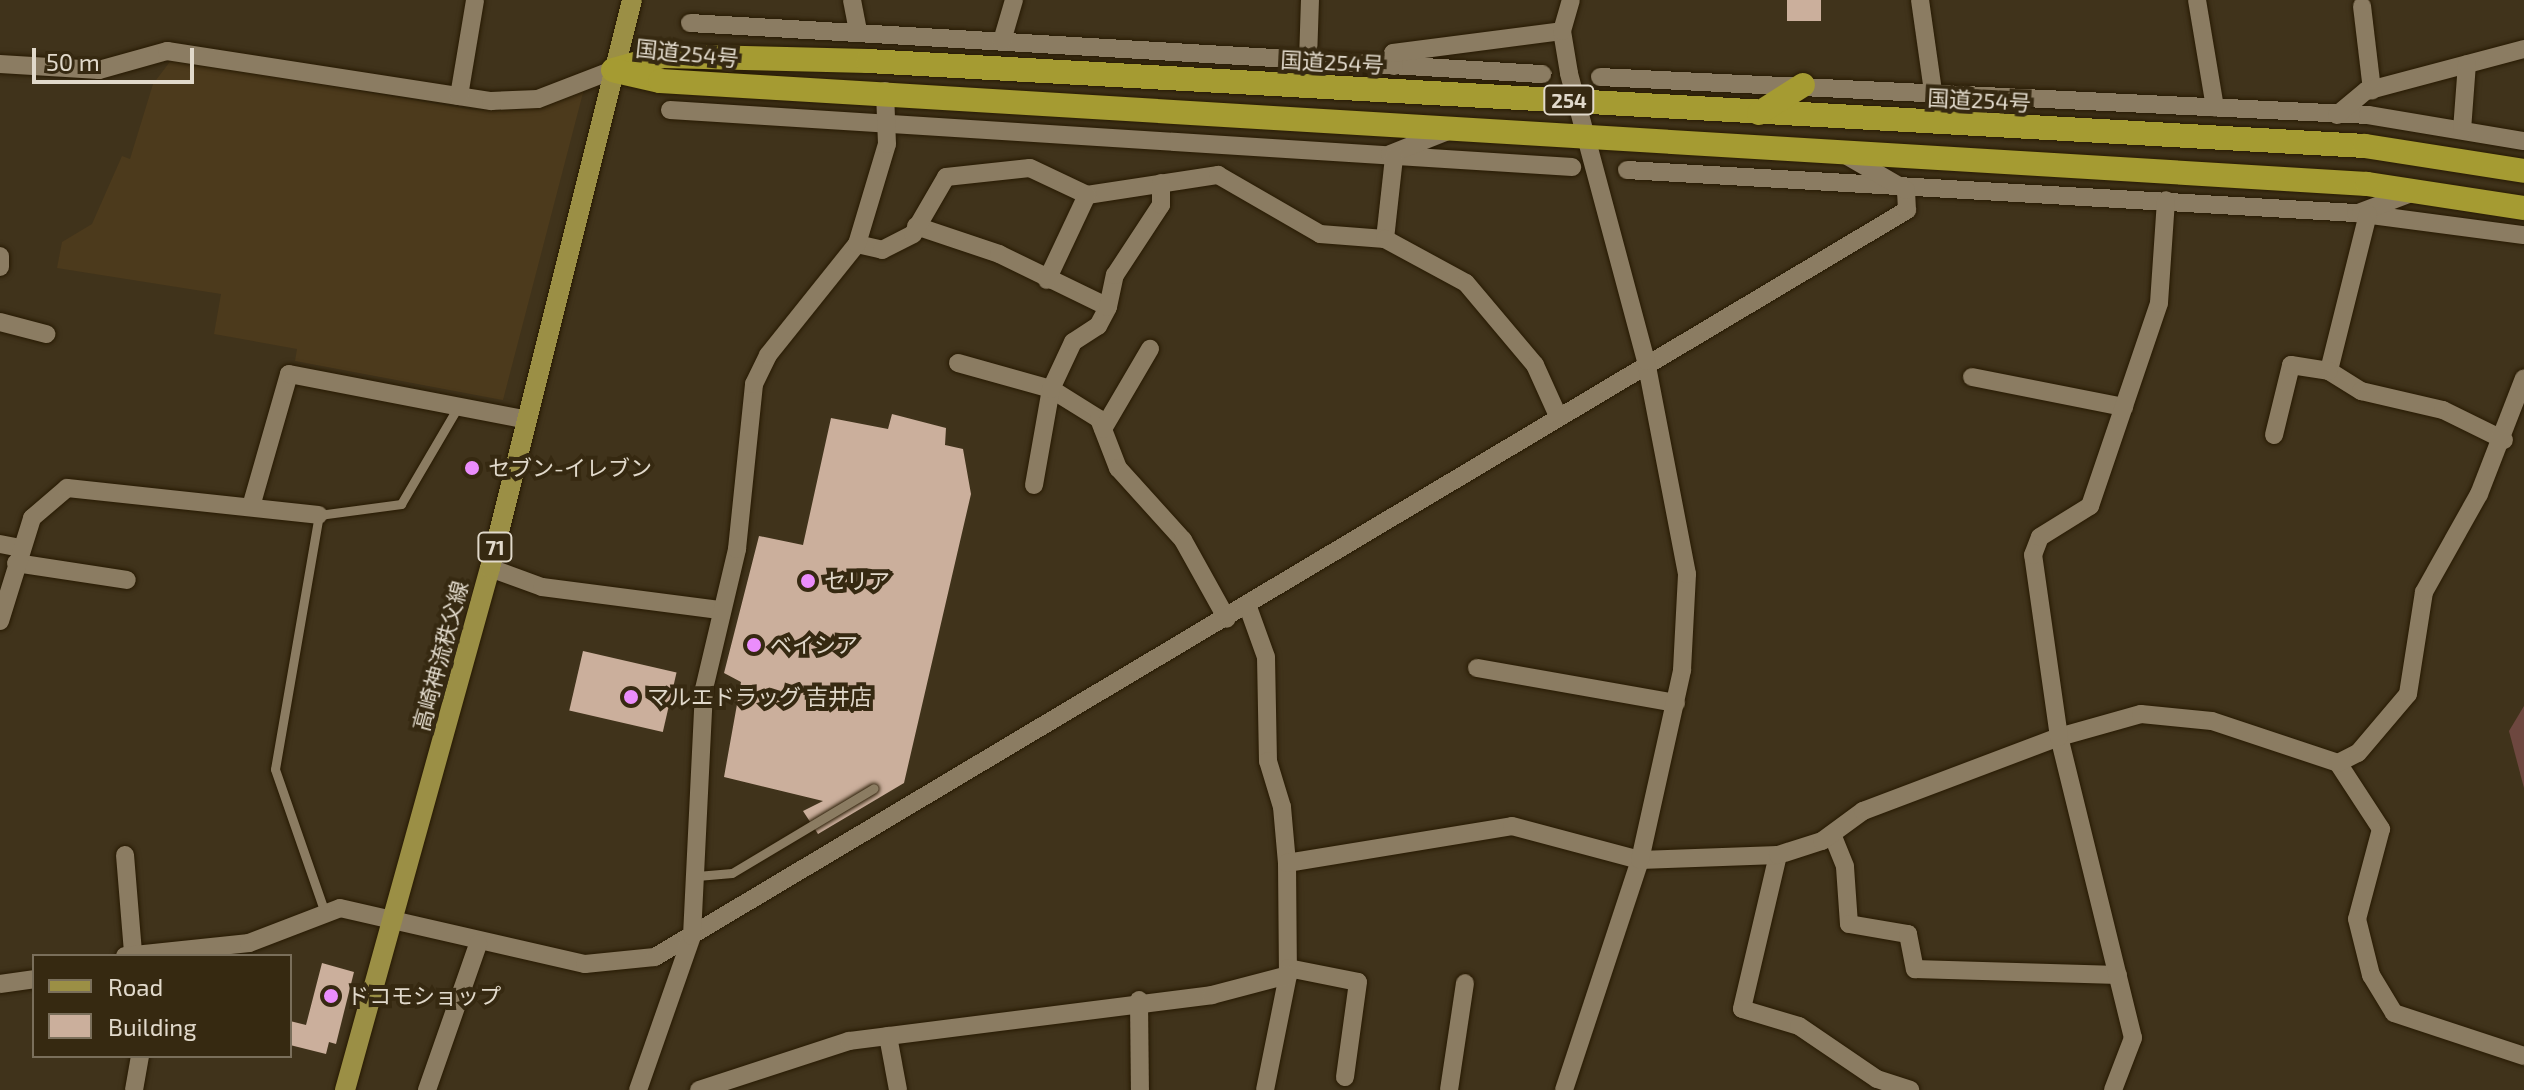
<!DOCTYPE html>
<html>
<head>
<meta charset="utf-8">
<style>
	body { margin:0 }
	#map { position:relative; width:2524px; height:1090px; overflow:hidden; background:#40331b; font-family:"Exo 2","Noto Sans JP",sans-serif }
	div>[style] { position:absolute }
	.built>* { inset:0; background:#4c3a1c }
	.green>* { inset:0; background:#6d473f }
	.building>* { inset:0; background:#cbaf9c; transform-origin:0 0 }
	.roads { filter:drop-shadow(0 0 2px #271a03) drop-shadow(0 0 2px #271a03) }
	.lane>* { height:9px; margin:-4.5px; padding:0 4.5px; transform-origin:4.5px; border-radius:4.5px; background:#8b7c62 }
	.street>* { height:18px; margin:-9px; padding:0 9px; transform-origin:9px; border-radius:9px; background:#8b7c62 }
	.primary>* { height:20px; margin:-10px; padding:0 10px; transform-origin:10px; border-radius:10px; background:#9b8f45 }
	.highway>* { height:24px; margin:-12px; padding:0 12px; transform-origin:12px; border-radius:12px; background:#a59b32 }
	.dots>* { width:22px; height:22px; translate:-50% -50%; box-sizing:border-box; border:4px solid #362911; border-radius:50% }
	span { translate:-50% -50%; white-space:nowrap; text-align:center; line-height:1.15; -webkit-text-stroke:8px #362911; paint-order:stroke }
	.shield-label span { padding:2px 6px; background:#362911; border:2px solid; border-radius:6px; -webkit-text-stroke-width:0 }
	.shield-label { font-size:20px; color:#e1d9cb; font-weight:700 }
	.street-label { font-size:22px; color:#e1d9cb }
	.poi-label { font-size:22px; color:#e1d9cb }
	.left { translate:0 -50%; text-align:left }
	.legend { position:absolute; left:32px; top:954px; width:260px; height:104px; box-sizing:border-box; background:#362911; border:2px solid #7a6f5b; margin:0; padding:10px 14px; list-style:none; font-size:24px; color:#e1d9cb }
	.legend li { display:flex; align-items:center; gap:16px; height:40px }
	.legend b { width:40px; border:2px solid #7a6f5b }
	.scale { position:absolute; left:32px; top:48px; width:162px; height:36px; box-sizing:border-box; border:4px solid #e1d9cb; border-top:0; padding-left:10px; font-size:24px; line-height:28px; white-space:nowrap; color:#e1d9cb; -webkit-text-stroke:6px #362911; paint-order:stroke }
</style>
</head>
<body>
<div id="map">
	<div class="built">
		<i style="clip-path:polygon(172px 59px,473px 110px,522px 110px,584px 89px,503px 400px,295px 361px,297px 349px,214px 334px,221px 294px,57px 268px,62px 242px,92px 224px,122px 156px,130px 159px,153px 84px)"></i>
	</div>
	<div class="green">
		<i style="clip-path:polygon(2524px 706px,2524px 788px,2509px 731px)"></i>
	</div>
	<div class="building">
		<i style="left:1787px;top:0;width:34px;height:21px"></i>
		<i style="clip-path:polygon(892px 414px,946px 428px,945px 445px,963px 449px,971px 494px,904px 783px,818px 834px,803px 811px,823px 801px,724px 777px,741px 682px,724px 673px,759px 536px,803px 545px,831px 418px,888px 429px)"></i>
		<i style="left:583px;top:651px;width:96px;height:61px;rotate:13deg"></i>
		<i style="clip-path:polygon(322px 963px,354px 972px,336px 1044px,329px 1042px,326px 1054px,290px 1045px,290px 1021px,306px 1025px)"></i>
	</div>
	<div class="roads">
		<div class="lane">
			<i style="left:697px;top:876px;width:35px;rotate:-5deg"></i>
			<i style="left:732px;top:873px;width:165px;rotate:-30.9deg"></i>
			<i style="left:324px;top:910px;width:149px;rotate:-109.2deg"></i>
			<i style="left:275px;top:769px;width:258px;rotate:-80.2deg"></i>
			<i style="left:319px;top:515px;width:83px;rotate:-7.6deg"></i>
			<i style="left:401px;top:504px;width:113px;rotate:-59.6deg"></i>
		</div>
		<div class="street">
			<i style="left:852px;top:0;width:33px;rotate:79deg"></i>
			<i style="left:1920px;top:0;width:92px;rotate:81.9deg"></i>
			<i style="left:2197px;top:0;width:109px;rotate:80.5deg"></i>
			<i style="left:2362px;top:6px;width:85px;rotate:83.2deg"></i>
			<i style="left:690px;top:23px;width:854px;rotate:3.43deg"></i>
			<i style="left:1002px;top:41px;width:43px;rotate:-73.7deg"></i>
			<i style="left:1308px;top:60px;width:60px;rotate:-88.1deg"></i>
			<i style="left:0;top:64px;width:99px;rotate:3.5deg"></i>
			<i style="left:99px;top:70px;width:71px;rotate:-15.6deg"></i>
			<i style="left:167px;top:51px;width:328px;rotate:8.8deg"></i>
			<i style="left:491px;top:101px;width:47px;rotate:-2.4deg"></i>
			<i style="left:538px;top:99px;width:80px;rotate:-21.1deg"></i>
			<i style="left:1394px;top:66px;width:13px;rotate:-94deg"></i>
			<i style="left:1393px;top:53px;width:170px;rotate:-7.4deg"></i>
			<i style="left:1600px;top:77px;width:769px;rotate:2.83deg"></i>
			<i style="left:2368px;top:115px;width:158px;rotate:9.5deg"></i>
			<i style="left:459px;top:96px;width:97px;rotate:-80.5deg"></i>
			<i style="left:670px;top:110px;width:904px;rotate:3.62deg"></i>
			<i style="left:2337px;top:115px;width:38px;rotate:-40deg"></i>
			<i style="left:2366px;top:91px;width:163px;rotate:-14.9deg"></i>
			<i style="left:2462px;top:130px;width:66px;rotate:-85.7deg"></i>
			<i style="left:1390px;top:154px;width:62px;rotate:-21.6deg"></i>
			<i style="left:1627px;top:170px;width:730px;rotate:3.38deg"></i>
			<i style="left:2356px;top:213px;width:169px;rotate:7.5deg"></i>
			<i style="left:2361px;top:212px;width:57px;rotate:-20.7deg"></i>
			<i style="left:2368px;top:214px;width:162px;rotate:104deg"></i>
			<i style="left:2329px;top:371px;width:38px;rotate:32deg"></i>
			<i style="left:2361px;top:391px;width:84px;rotate:13deg"></i>
			<i style="left:2443px;top:410px;width:68px;rotate:26.2deg"></i>
			<i style="left:916px;top:226px;width:88px;rotate:18.6deg"></i>
			<i style="left:999px;top:254px;width:121px;rotate:25.9deg"></i>
			<i style="left:1385px;top:239px;width:82px;rotate:-83.7deg"></i>
			<i style="left:857px;top:244px;width:26px;rotate:13deg"></i>
			<i style="left:882px;top:250px;width:35px;rotate:-27deg"></i>
			<i style="left:913px;top:234px;width:66px;rotate:-59.9deg"></i>
			<i style="left:946px;top:177px;width:84px;rotate:-6.1deg"></i>
			<i style="left:1030px;top:168px;width:63px;rotate:25.3deg"></i>
			<i style="left:1087px;top:195px;width:133px;rotate:-8.7deg"></i>
			<i style="left:1218px;top:175px;width:118px;rotate:30deg"></i>
			<i style="left:1320px;top:234px;width:65px;rotate:4.4deg"></i>
			<i style="left:1385px;top:239px;width:92px;rotate:28.5deg"></i>
			<i style="left:1466px;top:283px;width:107px;rotate:49.9deg"></i>
			<i style="left:1535px;top:365px;width:56px;rotate:65.7deg"></i>
			<i style="left:0;top:256px;width:11px;rotate:90deg"></i>
			<i style="left:1047px;top:280px;width:94px;rotate:-64.8deg"></i>
			<i style="left:0;top:322px;width:48px;rotate:14.6deg"></i>
			<i style="left:958px;top:363px;width:97px;rotate:15.6deg"></i>
			<i style="left:1051px;top:389px;width:57px;rotate:32deg"></i>
			<i style="left:1099px;top:419px;width:53px;rotate:68.8deg"></i>
			<i style="left:1118px;top:468px;width:97px;rotate:47.9deg"></i>
			<i style="left:1183px;top:540px;width:90px;rotate:60.9deg"></i>
			<i style="left:1972px;top:377px;width:155px;rotate:11.2deg"></i>
			<i style="left:1103px;top:429px;width:93px;rotate:-59.6deg"></i>
			<i style="left:2274px;top:435px;width:72px;rotate:-76.3deg"></i>
			<i style="left:2291px;top:365px;width:38px;rotate:9deg"></i>
			<i style="left:1034px;top:485px;width:97px;rotate:-80deg"></i>
			<i style="left:1051px;top:389px;width:52px;rotate:-64.9deg"></i>
			<i style="left:1073px;top:342px;width:30px;rotate:-33deg"></i>
			<i style="left:1098px;top:326px;width:21px;rotate:-62deg"></i>
			<i style="left:1108px;top:307px;width:33px;rotate:-78deg"></i>
			<i style="left:1115px;top:275px;width:84px;rotate:-56.7deg"></i>
			<i style="left:1161px;top:205px;width:22px;rotate:-90deg"></i>
			<i style="left:252px;top:503px;width:134px;rotate:-74deg"></i>
			<i style="left:289px;top:374px;width:243px;rotate:10.9deg"></i>
			<i style="left:0;top:544px;width:21px;rotate:11deg"></i>
			<i style="left:16px;top:563px;width:112px;rotate:8.7deg"></i>
			<i style="left:490px;top:568px;width:55px;rotate:20.1deg"></i>
			<i style="left:542px;top:587px;width:177px;rotate:7.4deg"></i>
			<i style="left:1248px;top:607px;width:53px;rotate:70.2deg"></i>
			<i style="left:1266px;top:657px;width:104px;rotate:88.9deg"></i>
			<i style="left:1268px;top:761px;width:48px;rotate:73.1deg"></i>
			<i style="left:1282px;top:807px;width:56px;rotate:84.9deg"></i>
			<i style="left:1287px;top:863px;width:112px;rotate:89.5deg"></i>
			<i style="left:1288px;top:975px;width:117px;rotate:101.3deg"></i>
			<i style="left:0;top:621px;width:108px;rotate:-72.7deg"></i>
			<i style="left:32px;top:518px;width:46px;rotate:-40.6deg"></i>
			<i style="left:67px;top:488px;width:253px;rotate:6.1deg"></i>
			<i style="left:1477px;top:668px;width:202px;rotate:10deg"></i>
			<i style="left:2338px;top:763px;width:79px;rotate:56.9deg"></i>
			<i style="left:2381px;top:829px;width:93px;rotate:104.9deg"></i>
			<i style="left:2357px;top:919px;width:58px;rotate:76deg"></i>
			<i style="left:2371px;top:975px;width:44px;rotate:58.8deg"></i>
			<i style="left:2394px;top:1013px;width:137px;rotate:18.3deg"></i>
			<i style="left:1832px;top:834px;width:35px;rotate:68deg"></i>
			<i style="left:1845px;top:867px;width:57px;rotate:86deg"></i>
			<i style="left:1849px;top:924px;width:60px;rotate:9.6deg"></i>
			<i style="left:1908px;top:934px;width:36px;rotate:79deg"></i>
			<i style="left:1915px;top:969px;width:203px;rotate:1.7deg"></i>
			<i style="left:125px;top:855px;width:98px;rotate:85.3deg"></i>
			<i style="left:1778px;top:855px;width:158px;rotate:103.2deg"></i>
			<i style="left:1742px;top:1009px;width:59px;rotate:16.6deg"></i>
			<i style="left:1799px;top:1026px;width:94px;rotate:34.2deg"></i>
			<i style="left:1877px;top:1079px;width:35px;rotate:18deg"></i>
			<i style="left:1287px;top:863px;width:228px;rotate:-9.3deg"></i>
			<i style="left:1512px;top:826px;width:132px;rotate:14.9deg"></i>
			<i style="left:1640px;top:860px;width:138px;rotate:-2.1deg"></i>
			<i style="left:1778px;top:855px;width:46px;rotate:-17.7deg"></i>
			<i style="left:1822px;top:841px;width:51px;rotate:-36.2deg"></i>
			<i style="left:1863px;top:811px;width:210px;rotate:-20.7deg"></i>
			<i style="left:2059px;top:737px;width:85px;rotate:-15.7deg"></i>
			<i style="left:2141px;top:714px;width:71px;rotate:5.6deg"></i>
			<i style="left:2212px;top:721px;width:133px;rotate:18.4deg"></i>
			<i style="left:2338px;top:763px;width:22px;rotate:-27deg"></i>
			<i style="left:2358px;top:753px;width:77px;rotate:-49.7deg"></i>
			<i style="left:2408px;top:694px;width:103px;rotate:-81.1deg"></i>
			<i style="left:2424px;top:592px;width:112px;rotate:-60.7deg"></i>
			<i style="left:2479px;top:494px;width:124px;rotate:-68.8deg"></i>
			<i style="left:125px;top:956px;width:125px;rotate:-6deg"></i>
			<i style="left:249px;top:943px;width:97px;rotate:-21deg"></i>
			<i style="left:340px;top:908px;width:251px;rotate:12.9deg"></i>
			<i style="left:585px;top:964px;width:70px;rotate:-5.7deg"></i>
			<i style="left:655px;top:957px;width:1458px;rotate:-30.82deg"></i>
			<i style="left:1907px;top:210px;width:20px;rotate:-93deg"></i>
			<i style="left:1906px;top:190px;width:68px;rotate:-150deg"></i>
			<i style="left:1288px;top:968px;width:71px;rotate:11.3deg"></i>
			<i style="left:1358px;top:982px;width:96px;rotate:97.8deg"></i>
			<i style="left:0;top:984px;width:34px;rotate:-8deg"></i>
			<i style="left:1139px;top:1000px;width:90px;rotate:89.4deg"></i>
			<i style="left:888px;top:1036px;width:55px;rotate:79.5deg"></i>
			<i style="left:134px;top:1090px;width:35px;rotate:-80deg"></i>
			<i style="left:427px;top:1090px;width:155px;rotate:-70.7deg"></i>
			<i style="left:638px;top:1090px;width:163px;rotate:-70.7deg"></i>
			<i style="left:692px;top:936px;width:247px;rotate:-87.2deg"></i>
			<i style="left:704px;top:689px;width:144px;rotate:-76.7deg"></i>
			<i style="left:737px;top:549px;width:166px;rotate:-84.1deg"></i>
			<i style="left:754px;top:384px;width:32px;rotate:-64deg"></i>
			<i style="left:768px;top:355px;width:142px;rotate:-51.3deg"></i>
			<i style="left:857px;top:244px;width:104px;rotate:-73.3deg"></i>
			<i style="left:887px;top:144px;width:53px;rotate:-92.2deg"></i>
			<i style="left:699px;top:1090px;width:158px;rotate:-18.1deg"></i>
			<i style="left:849px;top:1041px;width:366px;rotate:-7.2deg"></i>
			<i style="left:1212px;top:995px;width:79px;rotate:-14.7deg"></i>
			<i style="left:1449px;top:1090px;width:108px;rotate:-81.5deg"></i>
			<i style="left:1564px;top:1090px;width:242px;rotate:-71.7deg"></i>
			<i style="left:1640px;top:860px;width:195px;rotate:-77.5deg"></i>
			<i style="left:1682px;top:670px;width:96px;rotate:-87deg"></i>
			<i style="left:1687px;top:574px;width:217px;rotate:-100.9deg"></i>
			<i style="left:1646px;top:361px;width:298px;rotate:-105deg"></i>
			<i style="left:1569px;top:73px;width:43px;rotate:-99.5deg"></i>
			<i style="left:1562px;top:31px;width:32px;rotate:-74deg"></i>
			<i style="left:2113px;top:1090px;width:56px;rotate:-69deg"></i>
			<i style="left:2133px;top:1038px;width:310px;rotate:-103.8deg"></i>
			<i style="left:2059px;top:737px;width:184px;rotate:-98.1deg"></i>
			<i style="left:2033px;top:555px;width:19px;rotate:-69deg"></i>
			<i style="left:2040px;top:537px;width:59px;rotate:-31.8deg"></i>
			<i style="left:2090px;top:506px;width:214px;rotate:-71.2deg"></i>
			<i style="left:2159px;top:303px;width:103px;rotate:-86.1deg"></i>
		</div>
		<div class="primary">
			<i style="left:345px;top:1090px;width:542px;rotate:-74.48deg"></i>
			<i style="left:490px;top:568px;width:585px;rotate:-75.96deg"></i>
		</div>
		<div class="highway">
			<i style="left:613px;top:70px;width:52px;rotate:-15.6deg"></i>
			<i style="left:663px;top:56px;width:205px;rotate:1.4deg"></i>
			<i style="left:868px;top:61px;width:1499px;rotate:3.25deg"></i>
			<i style="left:2365px;top:146px;width:161px;rotate:8.9deg"></i>
			<i style="left:616px;top:71px;width:45px;rotate:12.8deg"></i>
			<i style="left:660px;top:81px;width:1710px;rotate:3.45deg"></i>
			<i style="left:2367px;top:184px;width:159px;rotate:8.7deg"></i>
			<i style="left:1759px;top:113px;width:52px;rotate:-32.5deg"></i>
		</div>
	</div>
	<div class="dots">
		<i style="left:472px;top:468px;background:#eb8dfc"></i>
		<i style="left:808px;top:581px;background:#eb8dfc"></i>
		<i style="left:754px;top:645px;background:#eb8dfc"></i>
		<i style="left:631px;top:697px;background:#eb8dfc"></i>
		<i style="left:331px;top:996px;background:#eb8dfc"></i>
	</div>
	<div class="shield-label">
		<span style="left:1569px;top:100px">254</span>
		<span style="left:495px;top:547px">71</span>
	</div>
	<div class="street-label">
		<span style="left:687px;top:53px;rotate:6deg">国道254号</span>
		<span style="left:1332px;top:62px;rotate:3deg">国道254号</span>
		<span style="left:1979px;top:100px;rotate:3deg">国道254号</span>
		<span style="left:440px;top:656px;rotate:-75deg">高崎神流秩父線</span>
	</div>
	<div class="poi-label">
		<span class="left" style="left:488px;top:468px">セブン-イレブン</span>
		<span class="left" style="left:824px;top:581px">セリア</span>
		<span class="left" style="left:770px;top:645px">ベイシア</span>
		<span class="left" style="left:647px;top:697px">マルエドラッグ 吉井店</span>
		<span class="left" style="left:347px;top:996px">ドコモショップ</span>
	</div>
	<ul class="legend">
	<li><b style="height:10px;background:#9b8f45"></b>Road</li>
	<li><b style="height:22px;background:#cbaf9c"></b>Building</li>
	</ul>
	<div class="scale">50 m</div>
</div>
</body>
</html>
